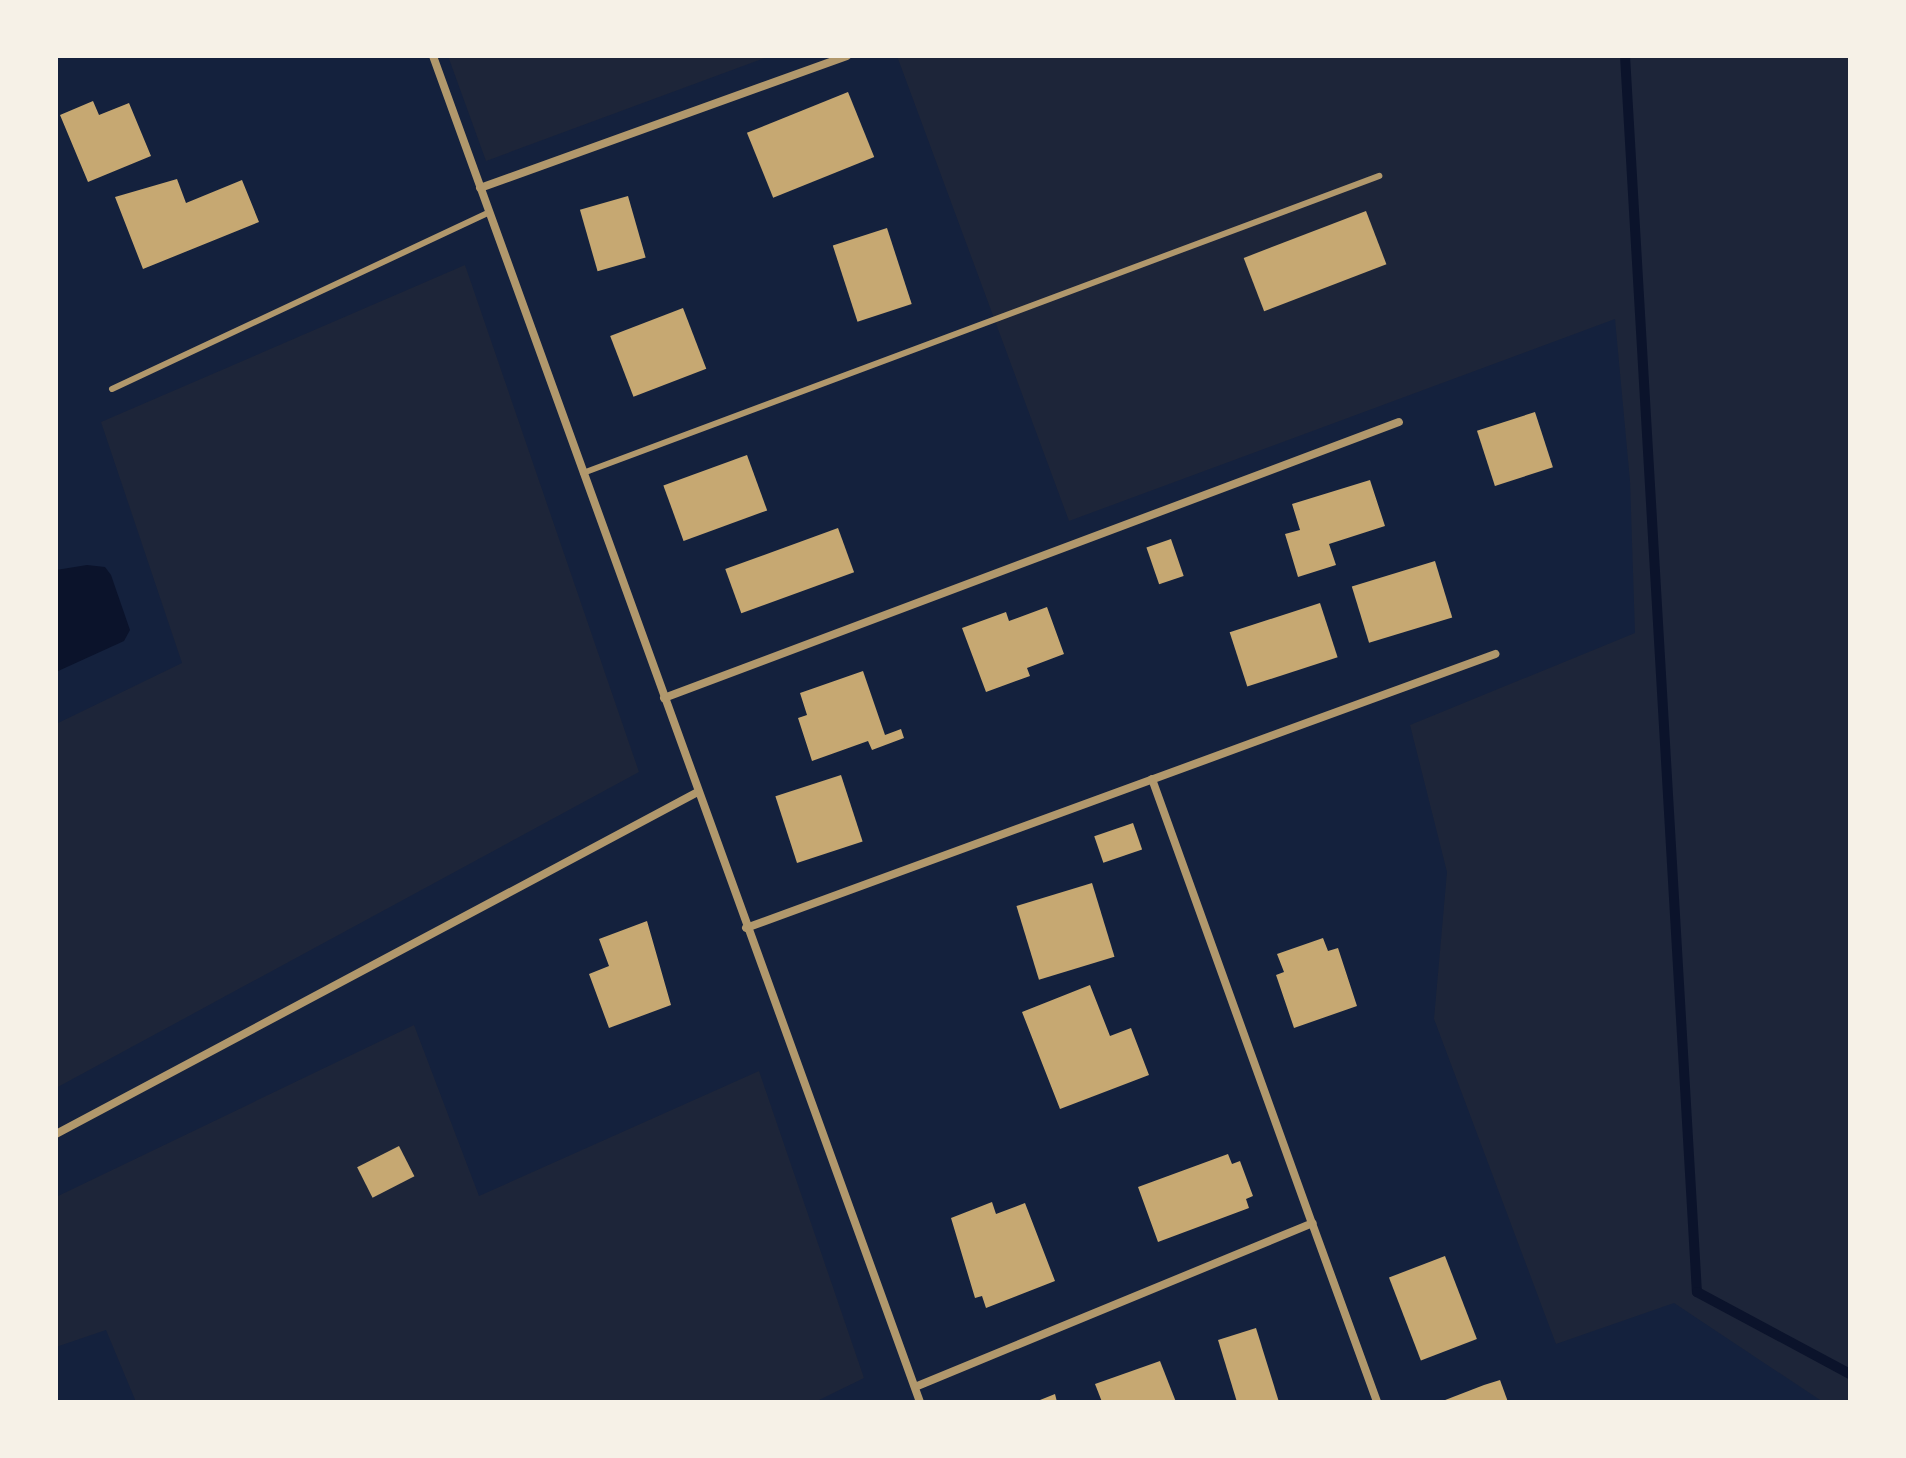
<!DOCTYPE html>
<html>
<head>
<meta charset="utf-8">
<style>
	body { margin:0 }
	#map { position:relative; width:1906px; height:1458px; overflow:hidden; background:#14213d; font-family:Jost,sans-serif }
	div>[style] { position:absolute }
	.green>* { inset:0; background:#1d2539 }
	.water>* { inset:0; background:#0b132b }
	.stream>* { height:10px; margin:-5px; padding:0 5px; transform-origin:5px; border-radius:5px; background:#0b132b }
	.building>* { inset:0; background:#c6a872; transform-origin:0 0 }
	.service>* { height:6px; margin:-3px; padding:0 3px; transform-origin:3px; border-radius:3px; background:#b1986c }
	.minor>* { height:8px; margin:-4px; padding:0 4px; transform-origin:4px; border-radius:4px; background:#b1986c }
	span { translate:-50% -50%; white-space:nowrap; text-align:center; line-height:1.15; -webkit-text-stroke:6px #f6f1e7; paint-order:stroke }
	.frame { position:absolute; inset:0; border:58px solid #f6f1e7; pointer-events:none }
</style>
</head>
<body>
<div id="map">
	<div class="green">
		<i style="clip-path:polygon(448px 56px,770px 56px,486px 161px)"></i>
		<i style="clip-path:polygon(897px 56px,1850px 56px,1850px 1402px,1823px 1402px,1674px 1303px,1556px 1344px,1434px 1019px,1447px 872px,1410px 725px,1635px 633px,1630px 481px,1615px 319px,1069px 521px)"></i>
		<i style="clip-path:polygon(465px 265px,639px 772px,56px 1088px,56px 724px,182px 663px,101px 422px)"></i>
		<i style="clip-path:polygon(414px 1025px,479px 1196px,759px 1071px,864px 1378px,815px 1402px,136px 1402px,106px 1330px,56px 1347px,56px 1197px)"></i>
	</div>
	<div class="water">
		<i style="clip-path:polygon(87px 565px,105px 567px,111px 575px,130px 630px,124px 641px,56px 672px,56px 570px)"></i>
	</div>
	<div class="stream">
		<i style="left:1625px;top:56px;width:1238px;rotate:86.67deg"></i>
		<i style="left:1697px;top:1292px;width:174px;rotate:28.2deg"></i>
	</div>
	<div class="building">
		<i style="left:848px;top:92px;width:70px;height:109px;rotate:68deg"></i>
		<i style="clip-path:polygon(93px 101px,99px 115px,129px 103px,151px 156px,88px 182px,60px 115px)"></i>
		<i style="clip-path:polygon(177px 179px,186px 203px,242px 180px,259px 222px,143px 269px,115px 197px)"></i>
		<i style="left:628px;top:196px;width:64px;height:50px;rotate:74deg"></i>
		<i style="left:1366px;top:211px;width:57px;height:131px;rotate:69deg"></i>
		<i style="left:887px;top:228px;width:80px;height:57px;rotate:72deg"></i>
		<i style="left:683px;top:308px;width:65px;height:78px;rotate:69deg"></i>
		<i style="left:1535px;top:412px;width:58px;height:61px;rotate:72deg"></i>
		<i style="left:747px;top:455px;width:59px;height:89px;rotate:70deg"></i>
		<i style="clip-path:polygon(1370px 480px,1385px 526px,1329px 544px,1336px 565px,1298px 577px,1285px 534px,1300px 530px,1292px 504px)"></i>
		<i style="left:838px;top:528px;width:47px;height:120px;rotate:70deg"></i>
		<i style="left:1171px;top:539px;width:39px;height:26px;rotate:71deg"></i>
		<i style="left:1435px;top:561px;width:59px;height:87px;rotate:73deg"></i>
		<i style="left:1320px;top:603px;width:57px;height:95px;rotate:72deg"></i>
		<i style="clip-path:polygon(1047px 607px,1064px 654px,1027px 668px,1030px 676px,986px 692px,962px 628px,1006px 612px,1009px 621px)"></i>
		<i style="clip-path:polygon(863px 671px,885px 735px,901px 729px,904px 738px,872px 750px,868px 741px,812px 761px,798px 718px,807px 715px,800px 693px)"></i>
		<i style="left:841px;top:775px;width:70px;height:69px;rotate:72deg"></i>
		<i style="left:1133px;top:823px;width:28px;height:41px;rotate:71deg"></i>
		<i style="left:1092px;top:883px;width:77px;height:79px;rotate:73deg"></i>
		<i style="clip-path:polygon(647px 921px,671px 1005px,609px 1028px,589px 974px,609px 966px,599px 939px)"></i>
		<i style="clip-path:polygon(1323px 938px,1328px 951px,1338px 948px,1357px 1006px,1294px 1028px,1276px 975px,1284px 972px,1277px 954px)"></i>
		<i style="clip-path:polygon(1090px 985px,1110px 1036px,1131px 1028px,1149px 1075px,1060px 1109px,1022px 1012px)"></i>
		<i style="left:399px;top:1146px;width:34px;height:47px;rotate:63deg"></i>
		<i style="clip-path:polygon(1228px 1154px,1232px 1164px,1240px 1161px,1253px 1196px,1246px 1199px,1249px 1208px,1158px 1242px,1138px 1187px)"></i>
		<i style="clip-path:polygon(992px 1202px,996px 1214px,1025px 1203px,1055px 1281px,986px 1308px,982px 1296px,975px 1298px,951px 1218px)"></i>
		<i style="left:1445px;top:1256px;width:89px;height:60px;rotate:69deg"></i>
		<i style="clip-path:polygon(1256px 1328px,1279px 1402px,1237px 1402px,1218px 1340px)"></i>
		<i style="clip-path:polygon(1160px 1361px,1176px 1402px,1102px 1402px,1095px 1384px)"></i>
		<i style="clip-path:polygon(1500px 1380px,1508px 1402px,1440px 1402px,1484px 1385px)"></i>
		<i style="clip-path:polygon(1055px 1394px,1057px 1402px,1035px 1402px)"></i>
	</div>
	<div class="service">
		<i style="left:112px;top:389px;width:416px;rotate:-25.1deg"></i>
		<i style="left:583px;top:473px;width:850px;rotate:-20.46deg"></i>
	</div>
	<div class="minor">
		<i style="left:433px;top:56px;width:1431px;rotate:70.11deg"></i>
		<i style="left:480px;top:188px;width:390px;rotate:-19.8deg"></i>
		<i style="left:664px;top:698px;width:785px;rotate:-20.58deg"></i>
		<i style="left:1152px;top:779px;width:472px;rotate:70.2deg"></i>
		<i style="left:746px;top:928px;width:798px;rotate:-20.09deg"></i>
		<i style="left:56px;top:1134px;width:725px;rotate:-28.05deg"></i>
		<i style="left:915px;top:1387px;width:430px;rotate:-22.4deg"></i>
		<i style="left:1312px;top:1223px;width:190px;rotate:70deg"></i>
	</div>
	<div class="frame"></div>
</div>
</body>
</html>
